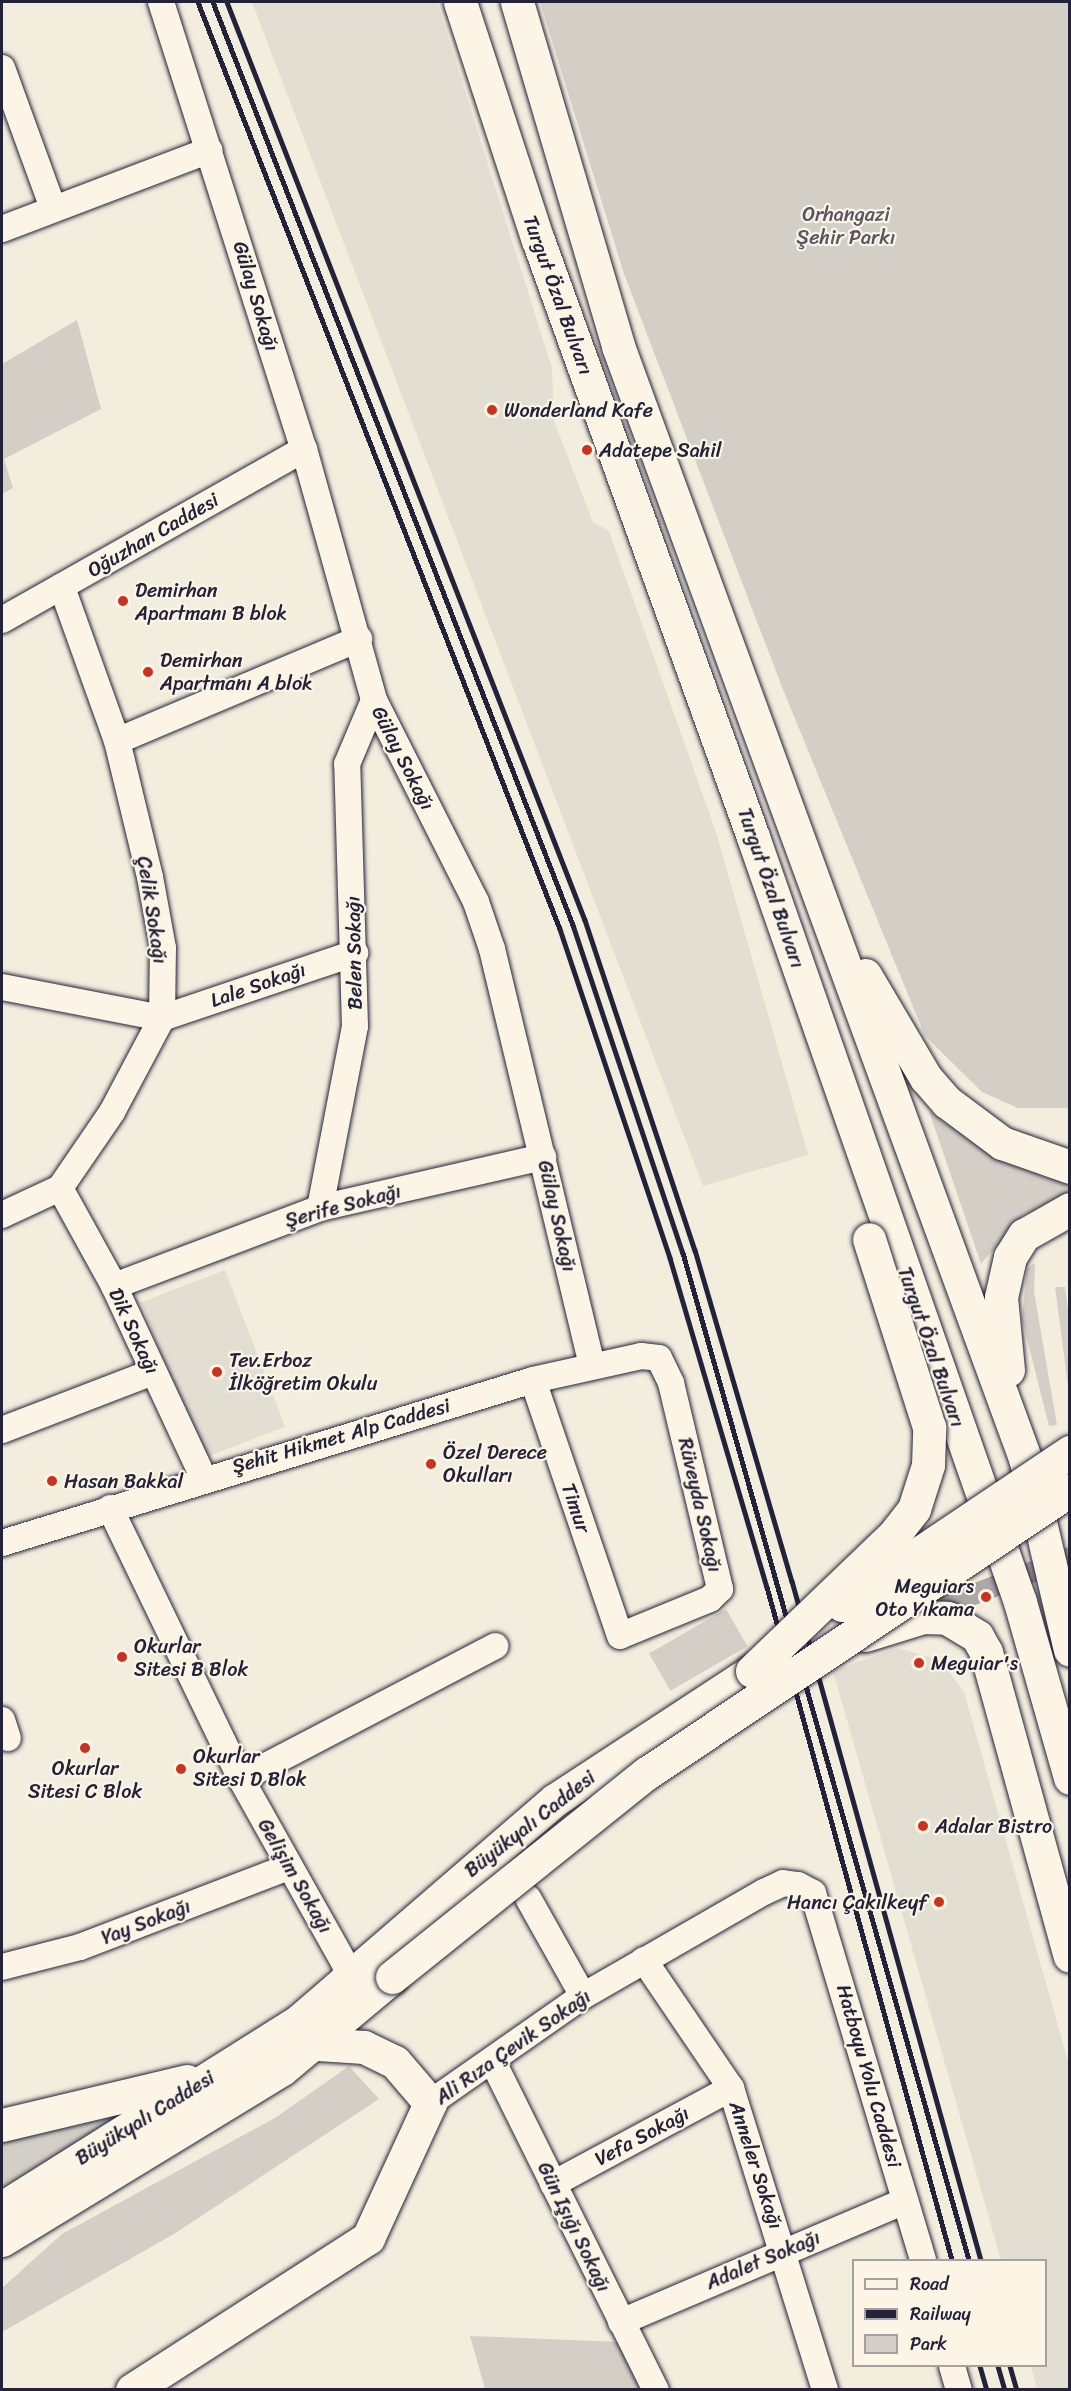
<!DOCTYPE html>
<html>
<head>
<meta charset="utf-8">
<style>
	body { margin:0 }
	#map { position:relative; width:1071px; height:2391px; overflow:hidden; background:#f3edde; font-family:Sriracha,sans-serif }
	div>[style] { position:absolute }
	.built>* { inset:0; background:#e3ded2; transform-origin:0 0 }
	.green>* { inset:0; background:#d4cfc6; transform-origin:0 0 }
	.canal>* { height:21px; margin:-10.5px; padding:0 10.5px; transform-origin:10.5px; border-radius:10.5px; background:#aca7a6 }
	.roads { filter:drop-shadow(0 0 2px #22223b) drop-shadow(0 0 2px #22223b) }
	.minor>* { height:26px; margin:-13px; padding:0 13px; transform-origin:13px; border-radius:13px; background:#fcf5e5 }
	.major>* { height:33px; margin:-16.5px; padding:0 16.5px; transform-origin:16.5px; border-radius:16.5px; background:#fcf5e5 }
	.highway>* { height:33px; margin:-16.5px; padding:0 16.5px; transform-origin:16.5px; border-radius:16.5px; background:#fcf5e5 }
	.rail>* { height:4.5px; margin:-2.25px; padding:0 2.25px; transform-origin:2.25px; border-radius:2.25px; background:#22223b }
	.bridges { filter:drop-shadow(0 0 2px #22223b) drop-shadow(0 0 2px #22223b) }
	.highway-bridge>* { height:33px; margin:-16.5px; padding:0 16.5px; transform-origin:16.5px; border-radius:16.5px; background:#fcf5e5 }
	.dots>* { width:16px; height:16px; translate:-50% -50%; box-sizing:border-box; border:3px solid #fcf5e5; border-radius:50% }
	span { translate:-50% -50%; white-space:nowrap; text-align:center; line-height:1.15; -webkit-text-stroke:4.5px #fcf5e5; paint-order:stroke }
	.park-label { font-size:20px; color:#575665 }
	.street-label { font-size:20px; color:#22223b }
	.poi-label { font-size:20px; color:#22223b }
	.left { translate:0 -50%; text-align:left }
	.right { translate:-100% -50%; text-align:right }
	.frame { position:absolute; inset:0; border:3px solid #22223b; pointer-events:none }
	.legend { position:absolute; left:852px; top:2259px; width:195px; height:108px; box-sizing:border-box; background:#fcf5e5; border:2px solid #a5a1a1; margin:0; padding:8px 10px; list-style:none; font-size:18px; color:#22223b }
	.legend li { display:flex; align-items:center; gap:12px; height:30px }
	.legend b { width:30px; border:2px solid #a5a1a1 }
</style>
</head>
<body>
<div id="map">
	<div class="built">
		<i style="clip-path:polygon(252px 2px,437px 2px,552px 368px,554px 421px,593px 522px,609px 531px,716px 832px,808px 1155px,703px 1186px)"></i>
		<i style="left:225px;top:1270px;width:168px;height:90px;rotate:69deg"></i>
		<i style="clip-path:polygon(897px 1648px,940px 1660px,964px 1692px,1069px 2065px,1069px 2389px,1037px 2389px,1031px 2366px,1046px 2366px,1046px 2260px,1001px 2260px,833px 1671px)"></i>
	</div>
	<div class="green">
		<i style="clip-path:polygon(540px 2px,1069px 2px,1069px 1108px,1018px 1108px,982px 1092px,925px 1036px,782px 687px,624px 274px)"></i>
		<i style="clip-path:polygon(77px 320px,101px 409px,4px 459px,13px 488px,2px 494px,2px 364px)"></i>
		<i style="clip-path:polygon(929px 1111px,996px 1158px,1069px 1182px,1069px 1198px,1024px 1214px,981px 1264px)"></i>
		<i style="clip-path:polygon(1035px 1263px,1034px 1292px,1057px 1425px,1049px 1426px,1022px 1319px,1027px 1269px)"></i>
		<i style="clip-path:polygon(1055px 1287px,1065px 1287px,1069px 1318px,1069px 1393px)"></i>
		<i style="left:726px;top:1609px;width:43px;height:89px;rotate:60deg"></i>
		<i style="clip-path:polygon(349px 2066px,379px 2099px,174px 2234px,2px 2332px,2px 2288px,62px 2234px,275px 2118px)"></i>
		<i style="clip-path:polygon(168px 2096px,2px 2187px,2px 2134px)"></i>
		<i style="clip-path:polygon(470px 2336px,620px 2342px,644px 2389px,485px 2389px)"></i>
	</div>
	<div class="canal">
		<i style="left:923px;top:1613px;width:157px;rotate:-20.9deg"></i>
	</div>
	<div class="roads">
		<div class="minor">
			<i style="left:161px;top:2px;width:469px;rotate:72.3deg"></i>
			<i style="left:304px;top:449px;width:261px;rotate:74.4deg"></i>
			<i style="left:374px;top:700px;width:226px;rotate:63.2deg"></i>
			<i style="left:476px;top:902px;width:50px;rotate:71.2deg"></i>
			<i style="left:492px;top:949px;width:428px;rotate:76.5deg"></i>
			<i style="left:2px;top:68px;width:149px;rotate:70deg"></i>
			<i style="left:2px;top:229px;width:222px;rotate:-20.8deg"></i>
			<i style="left:2px;top:620px;width:347px;rotate:-29.5deg"></i>
			<i style="left:117px;top:741px;width:263px;rotate:-22.9deg"></i>
			<i style="left:2px;top:987px;width:163px;rotate:11deg"></i>
			<i style="left:162px;top:1018px;width:204px;rotate:-18.6deg"></i>
			<i style="left:60px;top:1188px;width:112px;rotate:61.1deg"></i>
			<i style="left:114px;top:1286px;width:211px;rotate:65deg"></i>
			<i style="left:320px;top:1208px;width:185px;rotate:-79.1deg"></i>
			<i style="left:355px;top:1026px;width:262px;rotate:-91.7deg"></i>
			<i style="left:347px;top:764px;width:69px;rotate:-67.1deg"></i>
			<i style="left:2px;top:1215px;width:64px;rotate:-25deg"></i>
			<i style="left:60px;top:1188px;width:92px;rotate:-55.6deg"></i>
			<i style="left:112px;top:1112px;width:106px;rotate:-62deg"></i>
			<i style="left:162px;top:1018px;width:70px;rotate:-89.2deg"></i>
			<i style="left:163px;top:948px;width:72px;rotate:-100.4deg"></i>
			<i style="left:150px;top:877px;width:140px;rotate:-103.6deg"></i>
			<i style="left:117px;top:741px;width:164px;rotate:-109.7deg"></i>
			<i style="left:114px;top:1286px;width:220px;rotate:-20.7deg"></i>
			<i style="left:320px;top:1208px;width:229px;rotate:-12.9deg"></i>
			<i style="left:2px;top:1430px;width:162px;rotate:-21deg"></i>
			<i style="left:110px;top:1508px;width:301px;rotate:64.2deg"></i>
			<i style="left:241px;top:1779px;width:214px;rotate:60.7deg"></i>
			<i style="left:346px;top:1966px;width:20px;rotate:93deg"></i>
			<i style="left:2px;top:1543px;width:555px;rotate:-17.06deg"></i>
			<i style="left:533px;top:1380px;width:111px;rotate:-12.5deg"></i>
			<i style="left:641px;top:1356px;width:18px;rotate:6deg"></i>
			<i style="left:659px;top:1358px;width:28px;rotate:64deg"></i>
			<i style="left:671px;top:1383px;width:212px;rotate:76.6deg"></i>
			<i style="left:720px;top:1589px;width:14px;rotate:135deg"></i>
			<i style="left:710px;top:1599px;width:97px;rotate:157.7deg"></i>
			<i style="left:620px;top:1636px;width:270px;rotate:-108.8deg"></i>
			<i style="left:2px;top:1720px;width:19px;rotate:72deg"></i>
			<i style="left:241px;top:1779px;width:287px;rotate:-27.6deg"></i>
			<i style="left:528px;top:1898px;width:112px;rotate:60.7deg"></i>
			<i style="left:644px;top:1960px;width:155px;rotate:55.8deg"></i>
			<i style="left:731px;top:2088px;width:316px;rotate:72.7deg"></i>
			<i style="left:2px;top:1967px;width:81px;rotate:-14.4deg"></i>
			<i style="left:80px;top:1947px;width:223px;rotate:-21deg"></i>
			<i style="left:494px;top:2064px;width:364px;rotate:63.6deg"></i>
			<i style="left:430px;top:2103px;width:187px;rotate:-35deg"></i>
			<i style="left:583px;top:1996px;width:209px;rotate:-29.9deg"></i>
			<i style="left:764px;top:1892px;width:21px;rotate:-25deg"></i>
			<i style="left:783px;top:1883px;width:15px;rotate:8deg"></i>
			<i style="left:798px;top:1885px;width:17px;rotate:28deg"></i>
			<i style="left:813px;top:1893px;width:383px;rotate:73.3deg"></i>
			<i style="left:553px;top:2184px;width:202px;rotate:-28.3deg"></i>
			<i style="left:621px;top:2322px;width:309px;rotate:-23.1deg"></i>
			<i style="left:952px;top:2366px;width:25px;rotate:74deg"></i>
		</div>
		<div class="major">
			<i style="left:132px;top:2390px;width:281px;rotate:-32.8deg"></i>
			<i style="left:368px;top:2238px;width:149px;rotate:-65.3deg"></i>
		</div>
		<div class="highway">
			<i style="left:460px;top:2px;width:250px;rotate:71.9deg"></i>
			<i style="left:538px;top:240px;width:635px;rotate:70.19deg"></i>
			<i style="left:753px;top:837px;width:810px;rotate:70.76deg"></i>
			<i style="left:1020px;top:1602px;width:183px;rotate:74.1deg"></i>
			<i style="left:517px;top:2px;width:359px;rotate:73.6deg"></i>
			<i style="left:618px;top:346px;width:1184px;rotate:69.9deg"></i>
			<i style="left:1025px;top:1458px;width:197px;rotate:76.8deg"></i>
			<i style="left:865px;top:975px;width:120px;rotate:59.4deg"></i>
			<i style="left:926px;top:1078px;width:32px;rotate:49deg"></i>
			<i style="left:947px;top:1102px;width:69px;rotate:36.7deg"></i>
			<i style="left:1002px;top:1143px;width:72px;rotate:19.4deg"></i>
			<i style="left:1008px;top:1370px;width:73px;rotate:-95.5deg"></i>
			<i style="left:1001px;top:1297px;width:41px;rotate:-77.3deg"></i>
			<i style="left:1010px;top:1257px;width:26px;rotate:-58deg"></i>
			<i style="left:1024px;top:1235px;width:53px;rotate:-29.5deg"></i>
			<i style="left:865px;top:1635px;width:61px;rotate:-17.2deg"></i>
			<i style="left:923px;top:1617px;width:24px;rotate:2deg"></i>
			<i style="left:947px;top:1618px;width:35px;rotate:31deg"></i>
			<i style="left:977px;top:1636px;width:18px;rotate:61deg"></i>
			<i style="left:986px;top:1652px;width:315px;rotate:74.6deg"></i>
			<i style="left:318px;top:2044px;width:46px;rotate:3.7deg"></i>
			<i style="left:364px;top:2047px;width:34px;rotate:26deg"></i>
			<i style="left:395px;top:2062px;width:54px;rotate:49.5deg"></i>
			<i style="left:2px;top:2125px;width:190px;rotate:-13.4deg"></i>
			<i style="left:2px;top:2208px;width:352px;rotate:-32.2deg"></i>
			<i style="left:300px;top:2020px;width:337px;rotate:-40.8deg"></i>
			<i style="left:555px;top:1800px;width:235px;rotate:-33.2deg"></i>
			<i style="left:2px;top:2240px;width:328px;rotate:-31.4deg"></i>
			<i style="left:282px;top:2069px;width:143px;rotate:-39.9deg"></i>
		</div>
	</div>
	<div class="rail">
		<i style="left:198px;top:2px;width:995px;rotate:68.67deg"></i>
		<i style="left:560px;top:929px;width:347px;rotate:71.5deg"></i>
		<i style="left:670px;top:1258px;width:343px;rotate:73.6deg"></i>
		<i style="left:767px;top:1587px;width:698px;rotate:74.63deg"></i>
		<i style="left:213px;top:2px;width:991px;rotate:68.69deg"></i>
		<i style="left:573px;top:925px;width:346px;rotate:71.5deg"></i>
		<i style="left:683px;top:1253px;width:1047px;rotate:74.14deg"></i>
		<i style="left:227px;top:2px;width:985px;rotate:68.7deg"></i>
		<i style="left:585px;top:920px;width:348px;rotate:71.6deg"></i>
		<i style="left:695px;top:1250px;width:345px;rotate:73.7deg"></i>
		<i style="left:792px;top:1581px;width:705px;rotate:74.45deg"></i>
		<i style="left:980px;top:2366px;width:25px;rotate:74deg"></i>
		<i style="left:998px;top:2366px;width:25px;rotate:74deg"></i>
		<i style="left:1010px;top:2366px;width:25px;rotate:74deg"></i>
	</div>
	<div class="bridges">
		<div class="highway-bridge">
			<i style="left:842px;top:1605px;width:275px;rotate:-33.9deg"></i>
			<i style="left:752px;top:1671px;width:195px;rotate:-43.8deg"></i>
			<i style="left:893px;top:1536px;width:34px;rotate:-52deg"></i>
			<i style="left:914px;top:1509px;width:46px;rotate:-72.3deg"></i>
			<i style="left:928px;top:1465px;width:38px;rotate:-88deg"></i>
			<i style="left:929px;top:1427px;width:197px;rotate:-107.7deg"></i>
			<i style="left:392px;top:1977px;width:327px;rotate:-38.7deg"></i>
			<i style="left:647px;top:1773px;width:509px;rotate:-33.78deg"></i>
		</div>
	</div>
	<div class="dots">
		<i style="left:492px;top:410px;background:#c8321e"></i>
		<i style="left:587px;top:450px;background:#c8321e"></i>
		<i style="left:123px;top:601px;background:#c8321e"></i>
		<i style="left:148px;top:672px;background:#c8321e"></i>
		<i style="left:217px;top:1372px;background:#c8321e"></i>
		<i style="left:431px;top:1464px;background:#c8321e"></i>
		<i style="left:52px;top:1481px;background:#c8321e"></i>
		<i style="left:986px;top:1597px;background:#c8321e"></i>
		<i style="left:122px;top:1657px;background:#c8321e"></i>
		<i style="left:919px;top:1663px;background:#c8321e"></i>
		<i style="left:85px;top:1748px;background:#c8321e"></i>
		<i style="left:181px;top:1769px;background:#c8321e"></i>
		<i style="left:923px;top:1826px;background:#c8321e"></i>
		<i style="left:939px;top:1902px;background:#c8321e"></i>
	</div>
	<div class="park-label">
		<span style="left:846px;top:226px">Orhangazi<br>Şehir Parkı</span>
	</div>
	<div class="street-label">
		<span style="left:558px;top:295px;rotate:70deg">Turgut Özal Bulvarı</span>
		<span style="left:256px;top:296px;rotate:73deg">Gülay Sokağı</span>
		<span style="left:153px;top:535px;rotate:-30deg">Oğuzhan Caddesi</span>
		<span style="left:403px;top:758px;rotate:63deg">Gülay Sokağı</span>
		<span style="left:771px;top:888px;rotate:71deg">Turgut Özal Bulvarı</span>
		<span style="left:152px;top:910px;rotate:81deg">Çelik Sokağı</span>
		<span style="left:354px;top:953px;rotate:-91deg">Belen Sokağı</span>
		<span style="left:258px;top:985px;rotate:-19deg">Lale Sokağı</span>
		<span style="left:343px;top:1206px;rotate:-15deg">Şerife Sokağı</span>
		<span style="left:557px;top:1216px;rotate:77deg">Gülay Sokağı</span>
		<span style="left:134px;top:1331px;rotate:65deg">Dik Sokağı</span>
		<span style="left:931px;top:1347px;rotate:71deg">Turgut Özal Bulvarı</span>
		<span style="left:341px;top:1436px;rotate:-16deg">Şehit Hikmet Alp Caddesi</span>
		<span style="left:700px;top:1505px;rotate:77deg">Rüveyda Sokağı</span>
		<span style="left:576px;top:1508px;rotate:71deg">Timur</span>
		<span style="left:530px;top:1824px;rotate:-38deg">Büyükyalı Caddesi</span>
		<span style="left:295px;top:1876px;rotate:60deg">Gelişim Sokağı</span>
		<span style="left:146px;top:1922px;rotate:-21deg">Yay Sokağı</span>
		<span style="left:513px;top:2047px;rotate:-35deg">Ali Rıza Çevik Sokağı</span>
		<span style="left:869px;top:2076px;rotate:74deg">Hatboyu Yolu Caddesi</span>
		<span style="left:145px;top:2118px;rotate:-32deg">Büyükyalı Caddesi</span>
		<span style="left:642px;top:2136px;rotate:-28deg">Vefa Sokağı</span>
		<span style="left:756px;top:2165px;rotate:72deg">Anneler Sokağı</span>
		<span style="left:574px;top:2227px;rotate:64deg">Gün Işığı Sokağı</span>
		<span style="left:763px;top:2260px;rotate:-23deg">Adalet Sokağı</span>
	</div>
	<div class="poi-label">
		<span class="left" style="left:504px;top:410px">Wonderland Kafe</span>
		<span class="left" style="left:599px;top:450px">Adatepe Sahil</span>
		<span class="left" style="left:135px;top:602px">Demirhan<br>Apartmanı B blok</span>
		<span class="left" style="left:160px;top:672px">Demirhan<br>Apartmanı A blok</span>
		<span class="left" style="left:229px;top:1372px">Tev.Erboz<br>İlköğretim Okulu</span>
		<span class="left" style="left:443px;top:1464px">Özel Derece<br>Okulları</span>
		<span class="left" style="left:64px;top:1481px">Hasan Bakkal</span>
		<span class="right" style="left:974px;top:1598px">Meguiars<br>Oto Yıkama</span>
		<span class="left" style="left:134px;top:1658px">Okurlar<br>Sitesi B Blok</span>
		<span class="left" style="left:931px;top:1663px">Meguiar's</span>
		<span class="left" style="left:193px;top:1768px">Okurlar<br>Sitesi D Blok</span>
		<span style="left:85px;top:1780px">Okurlar<br>Sitesi C Blok</span>
		<span class="left" style="left:935px;top:1826px">Adalar Bistro</span>
		<span class="right" style="left:927px;top:1902px">Hancı Çakılkeyf</span>
	</div>
	<div class="frame"></div>
	<ul class="legend">
	<li><b style="height:8px;background:#fcf5e5"></b>Road</li>
	<li><b style="height:8px;background:#22223b"></b>Railway</li>
	<li><b style="height:16px;background:#d4cfc6"></b>Park</li>
	</ul>
</div>
</body>
</html>
